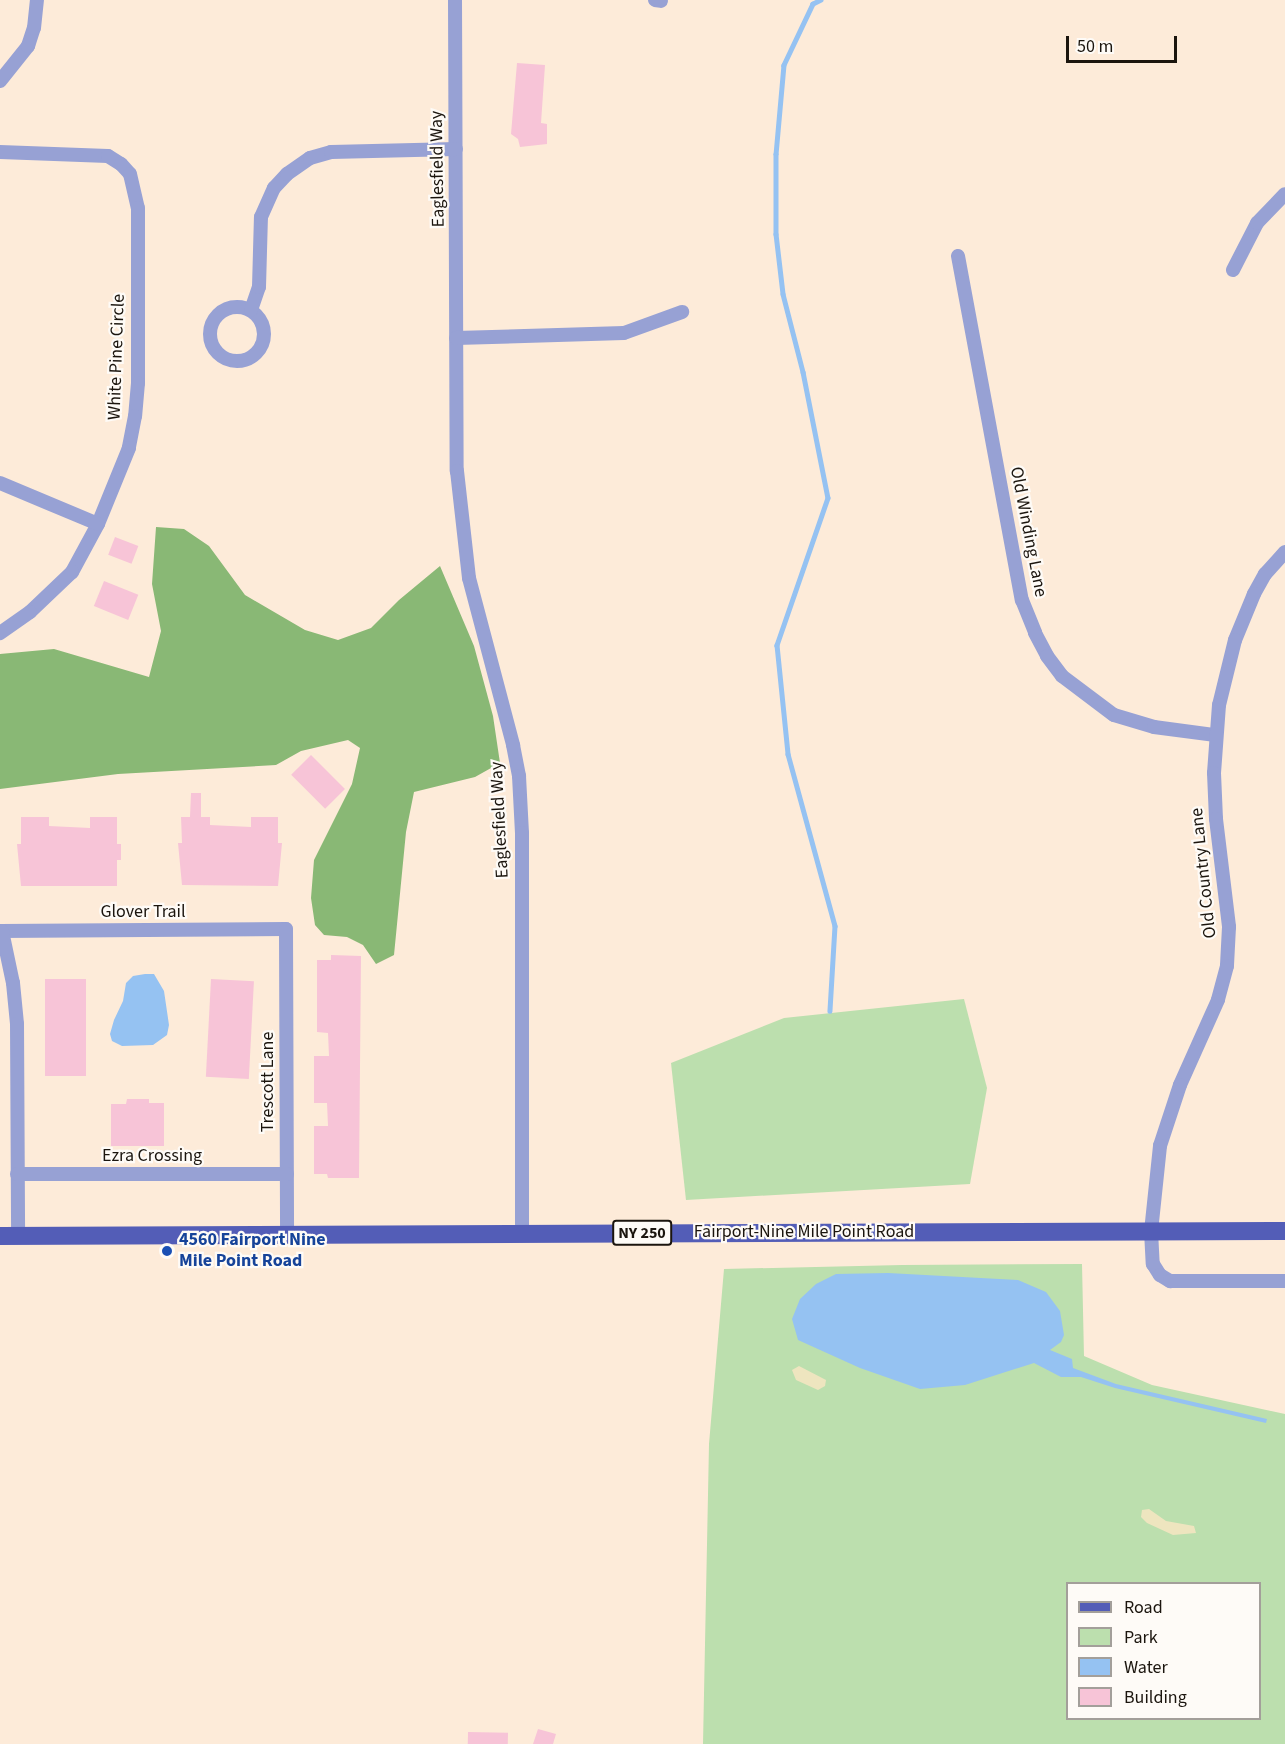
<!DOCTYPE html>
<html>
<head>
<meta charset="utf-8">
<style>
	body { margin:0 }
	#map { position:relative; width:1285px; height:1744px; overflow:hidden; background:#fdebd9; font-family:"Source Sans 3",sans-serif }
	div>[style] { position:absolute }
	.green>* { inset:0; background:#bcdfae }
	.forest>* { inset:0; background:#89b875 }
	.sand>* { inset:0; background:#eee5bf }
	.water>* { inset:0; background:#95c2f2 }
	.stream>* { height:4.5px; margin:-2.25px; padding:0 2.25px; transform-origin:2.25px; border-radius:2.25px; background:#95c2f2 }
	.building>* { inset:0; background:#f7c4d7; transform-origin:0 0 }
	.minor>* { height:14px; margin:-7px; padding:0 7px; transform-origin:7px; border-radius:7px; background:#97a1d4 }
	.minor>.ring { margin:-7px; padding:0; box-sizing:content-box; background:none; border:14px solid #97a1d4; border-radius:50% }
	.primary>* { height:18px; margin:-9px; padding:0 9px; transform-origin:9px; border-radius:9px; background:#535db7 }
	.dots>* { width:16px; height:16px; translate:-50% -50%; box-sizing:border-box; border:3px solid #fefbf7; border-radius:50% }
	span { translate:-50% -50%; white-space:nowrap; text-align:center; line-height:1.15; -webkit-text-stroke:4.5px #fefbf7; paint-order:stroke }
	.shield-label span { padding:2px 4px; background:#fefbf7; border:2px solid; border-radius:4px; -webkit-text-stroke-width:0 }
	.shield-label { font-size:16px; color:#1b150e; font-weight:700 }
	.street-label { font-size:18px; color:#1b150e }
	.transit-label { font-size:18px; color:#164399; font-weight:700 }
	.left { translate:0 -50%; text-align:left }
	.legend { position:absolute; left:1066px; top:1582px; width:195px; height:138px; box-sizing:border-box; background:#fefbf7; border:2px solid #a39f9a; margin:0; padding:8px 10px; list-style:none; font-size:18px; color:#1b150e }
	.legend li { display:flex; align-items:center; gap:12px; height:30px }
	.legend b { width:30px; border:2px solid #a39f9a }
	.scale { position:absolute; left:1066px; top:36px; width:111px; height:27px; box-sizing:border-box; border:3px solid #1b150e; border-top:0; padding-left:8px; font-size:18px; line-height:21px; white-space:nowrap; color:#1b150e; -webkit-text-stroke:4px #fefbf7; paint-order:stroke }
</style>
</head>
<body>
<div id="map">
	<div class="green">
		<i style="clip-path:polygon(964px 999px,987px 1088px,970px 1184px,686px 1200px,671px 1063px,784px 1018px)"></i>
		<i style="clip-path:polygon(evenodd,1082px 1264px,1084px 1356px,1152px 1385px,1285px 1414px,1285px 1744px,703px 1744px,709px 1444px,724px 1269px,902px 1265px,1082px 1264px,1068px 1584px,1260px 1584px,1260px 1718px,1068px 1718px,1068px 1584px)"></i>
	</div>
	<div class="forest">
		<i style="clip-path:polygon(156px 527px,184px 529px,209px 546px,245px 595px,305px 630px,338px 640px,371px 628px,399px 600px,440px 566px,474px 646px,493px 716px,500px 763px,475px 777px,414px 792px,406px 832px,394px 955px,376px 964px,363px 945px,347px 937px,324px 935px,315px 925px,311px 898px,314px 860px,352px 784px,360px 748px,348px 740px,301px 751px,276px 765px,118px 774px,0 789px,0 654px,54px 649px,149px 677px,161px 631px,152px 584px)"></i>
	</div>
	<div class="sand">
		<i style="clip-path:polygon(799px 1366px,826px 1380px,825px 1386px,818px 1390px,796px 1380px,792px 1370px)"></i>
		<i style="clip-path:polygon(1149px 1509px,1166px 1521px,1194px 1526px,1196px 1533px,1173px 1535px,1147px 1523px,1141px 1517px,1142px 1510px)"></i>
	</div>
	<div class="water">
		<i style="clip-path:polygon(145px 974px,154px 974px,164px 991px,169px 1025px,167px 1035px,153px 1045px,122px 1046px,112px 1041px,110px 1034px,114px 1020px,123px 1001px,126px 983px,133px 976px)"></i>
		<i style="clip-path:polygon(888px 1273px,1018px 1280px,1046px 1292px,1060px 1311px,1064px 1335px,1061px 1342px,1050px 1350px,1072px 1359px,1073px 1368px,1116px 1384px,1267px 1419px,1266px 1423px,1115px 1388px,1081px 1377px,1061px 1377px,1034px 1363px,965px 1385px,920px 1389px,860px 1368px,798px 1340px,792px 1319px,800px 1299px,816px 1284px,836px 1274px)"></i>
	</div>
	<div class="stream">
		<i style="left:821px;top:0;width:9px;rotate:153deg"></i>
		<i style="left:813px;top:4px;width:68px;rotate:115.4deg"></i>
		<i style="left:784px;top:65px;width:89px;rotate:95.1deg"></i>
		<i style="left:776px;top:154px;width:80px;rotate:90deg"></i>
		<i style="left:776px;top:234px;width:60px;rotate:83.3deg"></i>
		<i style="left:783px;top:294px;width:81px;rotate:75.6deg"></i>
		<i style="left:803px;top:372px;width:128px;rotate:78.8deg"></i>
		<i style="left:828px;top:498px;width:156px;rotate:109.1deg"></i>
		<i style="left:777px;top:645px;width:110px;rotate:84.2deg"></i>
		<i style="left:788px;top:754px;width:178px;rotate:74.7deg"></i>
		<i style="left:835px;top:926px;width:85px;rotate:93.4deg"></i>
	</div>
	<div class="building">
		<i style="clip-path:polygon(517px 63px,545px 65px,541px 123px,547px 124px,547px 144px,520px 147px,518px 139px,511px 134px)"></i>
		<i style="left:115px;top:537px;width:25px;height:19px;rotate:21deg"></i>
		<i style="left:104px;top:581px;width:37px;height:27px;rotate:22deg"></i>
		<i style="left:311px;top:755px;width:48px;height:28px;rotate:45deg"></i>
		<i style="clip-path:polygon(191px 793px,201px 793px,201px 817px,210px 817px,210px 825px,251px 827px,251px 817px,278px 817px,278px 843px,282px 843px,278px 886px,182px 885px,178px 843px,182px 843px,181px 817px,190px 817px)"></i>
		<i style="clip-path:polygon(21px 817px,49px 817px,49px 826px,90px 828px,90px 817px,117px 817px,117px 844px,121px 844px,121px 860px,117px 860px,117px 886px,21px 886px,17px 844px,21px 844px)"></i>
		<i style="clip-path:polygon(331px 955px,361px 956px,359px 1178px,328px 1178px,327px 1174px,314px 1174px,314px 1126px,328px 1126px,327px 1103px,314px 1103px,314px 1056px,329px 1056px,328px 1033px,317px 1032px,317px 960px,331px 960px)"></i>
		<i style="left:45px;top:979px;width:41px;height:97px"></i>
		<i style="left:211px;top:979px;width:43px;height:98px;rotate:3deg"></i>
		<i style="clip-path:polygon(127px 1099px,149px 1099px,149px 1103px,164px 1103px,164px 1146px,111px 1146px,111px 1104px,126px 1104px)"></i>
		<i style="clip-path:polygon(538px 1729px,556px 1734px,553px 1744px,533px 1744px)"></i>
		<i style="left:468px;top:1732px;width:40px;height:12px;rotate:1deg"></i>
	</div>
	<div class="minor">
		<i style="left:455px;top:0;width:471px;rotate:89.8deg"></i>
		<i style="left:457px;top:471px;width:108px;rotate:83.6deg"></i>
		<i style="left:469px;top:578px;width:173px;rotate:75.2deg"></i>
		<i style="left:513px;top:745px;width:32px;rotate:79deg"></i>
		<i style="left:519px;top:776px;width:57px;rotate:87deg"></i>
		<i style="left:522px;top:833px;width:400px;rotate:90deg"></i>
		<i style="left:655px;top:0;width:6px;rotate:9deg"></i>
		<i style="left:0;top:81px;width:45px;rotate:-51.3deg"></i>
		<i style="left:28px;top:46px;width:19px;rotate:-72deg"></i>
		<i style="left:34px;top:28px;width:28px;rotate:-84deg"></i>
		<i style="left:0;top:152px;width:108px;rotate:2.1deg"></i>
		<i style="left:108px;top:156px;width:15px;rotate:32deg"></i>
		<i style="left:121px;top:164px;width:13px;rotate:48deg"></i>
		<i style="left:130px;top:174px;width:35px;rotate:77deg"></i>
		<i style="left:138px;top:208px;width:175px;rotate:90deg"></i>
		<i style="left:138px;top:383px;width:33px;rotate:95deg"></i>
		<i style="left:135px;top:416px;width:33px;rotate:101deg"></i>
		<i style="left:129px;top:448px;width:82px;rotate:112.2deg"></i>
		<i style="left:98px;top:524px;width:55px;rotate:118.4deg"></i>
		<i style="left:72px;top:572px;width:58px;rotate:136.4deg"></i>
		<i style="left:30px;top:612px;width:37px;rotate:145deg"></i>
		<i style="left:958px;top:256px;width:350px;rotate:79.5deg"></i>
		<i style="left:1022px;top:600px;width:35px;rotate:68deg"></i>
		<i style="left:1035px;top:633px;width:26px;rotate:62deg"></i>
		<i style="left:1047px;top:656px;width:25px;rotate:53deg"></i>
		<i style="left:1062px;top:676px;width:65px;rotate:36.9deg"></i>
		<i style="left:1114px;top:715px;width:42px;rotate:16.7deg"></i>
		<i style="left:1154px;top:727px;width:62px;rotate:7.5deg"></i>
		<i style="left:1233px;top:270px;width:53px;rotate:-62.9deg"></i>
		<i style="left:1257px;top:223px;width:40px;rotate:-46deg"></i>
		<i class="ring" style="left:210px;top:307px;width:40px;height:40px"></i>
		<i style="left:251px;top:310px;width:24px;rotate:-71deg"></i>
		<i style="left:259px;top:287px;width:70px;rotate:-88.4deg"></i>
		<i style="left:261px;top:217px;width:32px;rotate:-66deg"></i>
		<i style="left:274px;top:188px;width:19px;rotate:-47deg"></i>
		<i style="left:287px;top:174px;width:28px;rotate:-35deg"></i>
		<i style="left:310px;top:158px;width:22px;rotate:-16deg"></i>
		<i style="left:331px;top:152px;width:125px;rotate:-1.4deg"></i>
		<i style="left:456px;top:338px;width:168px;rotate:-1.7deg"></i>
		<i style="left:624px;top:333px;width:62px;rotate:-19.9deg"></i>
		<i style="left:0;top:483px;width:106px;rotate:22.7deg"></i>
		<i style="left:1285px;top:552px;width:30px;rotate:132deg"></i>
		<i style="left:1265px;top:574px;width:23px;rotate:119deg"></i>
		<i style="left:1254px;top:594px;width:50px;rotate:112.4deg"></i>
		<i style="left:1235px;top:640px;width:67px;rotate:103.8deg"></i>
		<i style="left:1219px;top:705px;width:68px;rotate:94.2deg"></i>
		<i style="left:1214px;top:773px;width:46px;rotate:87.5deg"></i>
		<i style="left:1216px;top:819px;width:109px;rotate:83.1deg"></i>
		<i style="left:1229px;top:927px;width:39px;rotate:93deg"></i>
		<i style="left:1227px;top:966px;width:35px;rotate:105deg"></i>
		<i style="left:1218px;top:1000px;width:93px;rotate:114.1deg"></i>
		<i style="left:1180px;top:1085px;width:64px;rotate:108.2deg"></i>
		<i style="left:1160px;top:1146px;width:85px;rotate:96deg"></i>
		<i style="left:1151px;top:1231px;width:33px;rotate:87deg"></i>
		<i style="left:1153px;top:1264px;width:13px;rotate:58deg"></i>
		<i style="left:1160px;top:1275px;width:12px;rotate:31deg"></i>
		<i style="left:1170px;top:1281px;width:115px"></i>
		<i style="left:0;top:931px;width:286px;rotate:-0.4deg"></i>
		<i style="left:286px;top:929px;width:306px;rotate:89.8deg"></i>
		<i style="left:2px;top:931px;width:53px;rotate:78.1deg"></i>
		<i style="left:13px;top:983px;width:41px;rotate:84.4deg"></i>
		<i style="left:17px;top:1024px;width:212px;rotate:89.7deg"></i>
		<i style="left:17px;top:1174px;width:270px"></i>
	</div>
	<div class="primary">
		<i style="left:0;top:1236px;width:1285px;rotate:-0.22deg"></i>
	</div>
	<div class="dots">
		<i style="left:167px;top:1251px;background:#1a4fb4"></i>
	</div>
	<div class="shield-label">
		<span style="left:642px;top:1233px">NY 250</span>
	</div>
	<div class="street-label">
		<span style="left:438px;top:169px;rotate:-91deg">Eaglesfield Way</span>
		<span style="left:117px;top:357px;rotate:-88deg">White Pine Circle</span>
		<span style="left:1028px;top:532px;rotate:79deg">Old Winding Lane</span>
		<span style="left:500px;top:820px;rotate:-93deg">Eaglesfield Way</span>
		<span style="left:1204px;top:873px;rotate:-96deg">Old Country Lane</span>
		<span style="left:143px;top:912px">Glover Trail</span>
		<span style="left:268px;top:1082px;rotate:-90deg">Trescott Lane</span>
		<span style="left:152px;top:1156px">Ezra Crossing</span>
		<span style="left:804px;top:1232px">Fairport-Nine Mile Point Road</span>
	</div>
	<div class="transit-label">
		<span class="left" style="left:179px;top:1251px">4560 Fairport Nine<br>Mile Point Road</span>
	</div>
	<ul class="legend">
	<li><b style="height:8px;background:#535db7"></b>Road</li>
	<li><b style="height:16px;background:#bcdfae"></b>Park</li>
	<li><b style="height:16px;background:#95c2f2"></b>Water</li>
	<li><b style="height:16px;background:#f7c4d7"></b>Building</li>
	</ul>
	<div class="scale">50 m</div>
</div>
</body>
</html>
